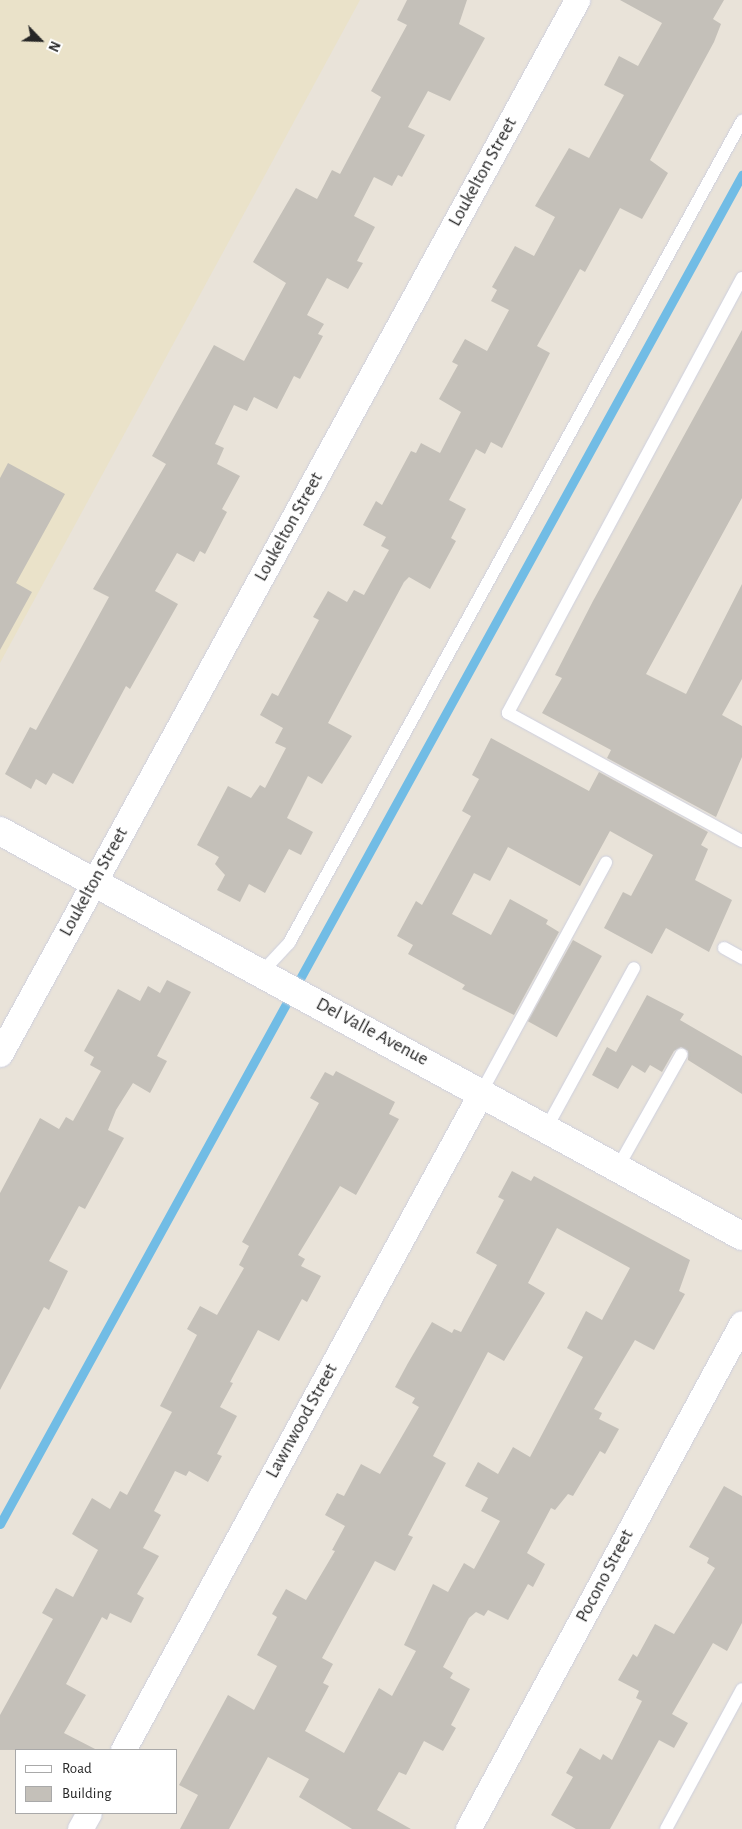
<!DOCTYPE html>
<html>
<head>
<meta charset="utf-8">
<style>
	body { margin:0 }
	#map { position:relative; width:742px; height:1829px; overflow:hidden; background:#e9e3d9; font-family:"Alegreya Sans",sans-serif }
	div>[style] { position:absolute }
	.education>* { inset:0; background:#eae2c9 }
	.stream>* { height:9px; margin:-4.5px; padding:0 4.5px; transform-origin:4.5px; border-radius:4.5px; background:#71bce5 }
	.building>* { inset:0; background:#c4c0b9; transform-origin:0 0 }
	.roads { filter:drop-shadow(0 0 1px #ced0df) drop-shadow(0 0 1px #ced0df) }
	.lane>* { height:12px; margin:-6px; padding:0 6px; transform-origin:6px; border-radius:6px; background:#fff }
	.street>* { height:25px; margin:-12.5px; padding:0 12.5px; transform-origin:12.5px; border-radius:12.5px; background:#fff }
	.secondary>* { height:28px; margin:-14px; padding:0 14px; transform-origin:14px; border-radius:14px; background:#fff }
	span { translate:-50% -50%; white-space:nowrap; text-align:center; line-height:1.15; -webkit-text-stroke:4px #fff; paint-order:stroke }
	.street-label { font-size:19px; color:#272727 }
	.legend { position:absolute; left:15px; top:1749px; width:162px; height:65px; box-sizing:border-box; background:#fff; border:1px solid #a9a9a9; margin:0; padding:6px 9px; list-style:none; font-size:15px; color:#272727 }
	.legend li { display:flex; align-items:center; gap:10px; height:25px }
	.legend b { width:25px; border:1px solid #a9a9a9 }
	.north { position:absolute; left:15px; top:15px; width:50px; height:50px; -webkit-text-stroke:4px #fff; paint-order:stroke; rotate:114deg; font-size:14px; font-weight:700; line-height:20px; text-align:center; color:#272727 }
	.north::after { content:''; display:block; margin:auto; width:18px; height:22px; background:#272727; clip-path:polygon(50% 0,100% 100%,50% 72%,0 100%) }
</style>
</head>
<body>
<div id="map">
	<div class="education">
		<i style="clip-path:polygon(0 0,360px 0,0 663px)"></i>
	</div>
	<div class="stream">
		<i style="left:0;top:1524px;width:1540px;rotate:-61.19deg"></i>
	</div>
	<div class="building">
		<i style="clip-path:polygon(407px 0,467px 0,459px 24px,485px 38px,450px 101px,428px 91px,408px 127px,425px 135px,402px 177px,398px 175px,392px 186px,374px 177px,354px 216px,375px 227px,357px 261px,363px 263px,348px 289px,327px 278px,307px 315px,324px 324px,318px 334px,323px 336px,300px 379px,294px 376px,277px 409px,254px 397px,247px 411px,234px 405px,215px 444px,224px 448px,217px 464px,240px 476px,222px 509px,227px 512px,205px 554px,200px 551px,194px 562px,177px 553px,155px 591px,178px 604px,130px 689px,126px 686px,73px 784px,53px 773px,46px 785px,36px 779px,31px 789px,5px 774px,30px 727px,36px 730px,109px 597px,93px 589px,166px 464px,152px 456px,214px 345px,244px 361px,286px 283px,253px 262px,296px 188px,317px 199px,332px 170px,340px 174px,381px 97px,371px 91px,407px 25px,397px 20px)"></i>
		<i style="clip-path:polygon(620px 0,724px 0,713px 19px,721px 24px,714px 42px,650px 160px,668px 173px,642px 219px,620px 208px,585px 272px,580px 269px,537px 346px,550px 353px,502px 448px,491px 442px,485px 454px,476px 449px,449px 500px,466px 509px,451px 538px,456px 541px,430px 589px,409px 577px,404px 582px,328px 723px,352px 736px,322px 784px,308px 776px,287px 818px,313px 832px,301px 855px,289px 849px,265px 893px,249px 884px,240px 902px,217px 890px,225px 875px,215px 864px,219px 857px,197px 845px,228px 786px,251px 798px,260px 785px,265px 788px,286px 748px,275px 743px,283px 728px,260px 715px,272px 693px,278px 696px,319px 620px,313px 617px,328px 591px,347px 602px,354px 590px,364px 595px,389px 550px,381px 546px,386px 537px,363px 525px,376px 501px,382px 505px,411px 451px,416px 453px,421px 443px,440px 453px,461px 412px,439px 399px,458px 365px,452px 362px,465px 339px,487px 351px,509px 310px,491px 301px,497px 290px,492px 287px,515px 246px,534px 256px,555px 217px,535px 206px,569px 148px,589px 158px,624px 95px,604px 85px,619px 56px,638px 66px,662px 23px)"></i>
		<i style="clip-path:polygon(742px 330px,742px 498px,646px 674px,686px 694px,742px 584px,742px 679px,722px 715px,742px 726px,742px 757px,716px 817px,607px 758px,611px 750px,542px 713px,562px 678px,555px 675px,593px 601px)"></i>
		<i style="clip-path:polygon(8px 463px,65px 494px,16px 583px,32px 592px,0 650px,0 478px)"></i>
		<i style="clip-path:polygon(491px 738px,589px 791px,599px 772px,708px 832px,701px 845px,708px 849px,695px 880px,732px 900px,709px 952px,666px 928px,652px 954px,604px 928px,623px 892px,631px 896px,653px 855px,610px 831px,580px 886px,508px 847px,490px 881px,474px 873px,452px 914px,491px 935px,510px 899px,548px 920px,546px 924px,559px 932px,514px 1015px,462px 989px,465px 985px,408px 954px,413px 945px,397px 936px,416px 901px,422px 905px,471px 816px,462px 811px,479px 779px,472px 775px)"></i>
		<i style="left:573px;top:940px;width:33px;height:93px;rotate:29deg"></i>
		<i style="clip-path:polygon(167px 980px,191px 992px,157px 1056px,167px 1061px,150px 1093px,133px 1083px,116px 1110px,108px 1130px,124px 1138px,85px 1209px,79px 1206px,49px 1261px,68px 1271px,49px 1310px,44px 1307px,0 1390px,0 1193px,40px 1118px,59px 1129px,66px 1117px,73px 1121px,101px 1071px,90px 1065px,94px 1057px,84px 1051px,118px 989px,140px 1001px,148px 986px,160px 993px)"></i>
		<i style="clip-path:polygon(647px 995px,684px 1014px,680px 1020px,742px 1056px,742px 1094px,688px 1060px,688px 1051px,681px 1047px,674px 1051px,662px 1072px,650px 1065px,645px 1073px,632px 1065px,618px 1089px,592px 1075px,607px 1047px,616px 1052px)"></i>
		<i style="clip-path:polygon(336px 1071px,395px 1102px,389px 1114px,399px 1119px,356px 1195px,340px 1186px,298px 1255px,305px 1259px,301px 1266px,321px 1276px,307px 1302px,302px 1299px,279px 1341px,258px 1330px,230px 1382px,233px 1383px,220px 1407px,237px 1416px,217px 1454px,222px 1456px,208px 1482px,189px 1471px,186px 1476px,175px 1471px,154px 1511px,161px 1515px,143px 1548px,159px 1556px,137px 1594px,144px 1598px,131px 1623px,110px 1613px,107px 1620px,102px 1617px,66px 1684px,86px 1695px,64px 1733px,97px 1750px,0 1750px,0 1715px,53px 1619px,42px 1613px,56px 1588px,73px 1597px,98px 1550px,72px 1534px,92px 1498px,110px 1509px,120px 1491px,127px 1495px,172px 1412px,160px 1406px,197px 1335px,187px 1329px,200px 1306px,217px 1315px,244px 1268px,239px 1265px,249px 1246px,242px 1242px,319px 1103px,310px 1098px,325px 1072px,333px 1076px)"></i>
		<i style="clip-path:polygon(evenodd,512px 1171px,531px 1181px,534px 1176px,690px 1260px,679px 1291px,685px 1294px,654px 1350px,635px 1340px,594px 1409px,602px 1413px,599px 1419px,619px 1429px,605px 1454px,600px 1451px,573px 1496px,568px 1494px,555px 1510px,551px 1508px,527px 1553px,545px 1564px,533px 1587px,528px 1584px,508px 1620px,488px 1610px,484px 1616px,476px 1612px,469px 1618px,443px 1667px,453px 1673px,450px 1678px,470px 1689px,451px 1725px,456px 1728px,443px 1751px,424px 1741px,406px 1775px,399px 1772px,377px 1810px,411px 1829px,352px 1829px,299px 1797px,309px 1779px,268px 1757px,229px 1829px,180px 1829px,198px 1795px,179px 1785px,228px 1695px,254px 1710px,277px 1666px,257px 1655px,277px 1617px,272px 1614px,286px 1589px,306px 1600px,335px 1551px,332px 1550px,345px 1526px,325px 1515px,337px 1493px,344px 1496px,361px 1464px,380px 1474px,419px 1407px,412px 1403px,415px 1398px,395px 1387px,408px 1363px,432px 1322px,452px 1333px,454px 1329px,461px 1332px,497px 1265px,476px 1253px,504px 1200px,498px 1197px,512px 1171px,557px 1228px,630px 1268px,602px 1320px,586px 1311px,567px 1348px,583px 1357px,530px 1457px,513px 1447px,498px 1474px,478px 1462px,465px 1486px,488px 1498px,481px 1511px,500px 1521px,474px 1569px,464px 1563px,448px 1592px,433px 1584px,404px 1645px,416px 1651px,392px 1696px,379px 1688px,344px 1753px,305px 1731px,329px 1686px,323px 1683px,333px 1664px,322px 1658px,375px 1561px,395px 1571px,413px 1537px,408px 1535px,446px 1463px,433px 1456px,488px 1352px,504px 1361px,545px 1293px,528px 1283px,557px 1228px)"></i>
		<i style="clip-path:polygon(724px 1486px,742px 1496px,742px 1623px,727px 1651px,713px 1643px,672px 1714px,688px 1723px,674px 1748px,659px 1740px,610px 1829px,576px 1829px,551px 1815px,573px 1777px,566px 1773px,580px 1748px,600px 1760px,603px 1754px,612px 1760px,642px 1701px,636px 1698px,639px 1691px,618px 1680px,633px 1654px,637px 1657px,655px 1624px,674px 1634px,715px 1568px,707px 1563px,709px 1558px,689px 1547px)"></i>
	</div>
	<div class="roads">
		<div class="lane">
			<i style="left:742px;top:278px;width:494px;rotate:118.3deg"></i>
			<i style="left:508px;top:713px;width:267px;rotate:28.7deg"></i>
			<i style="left:724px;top:948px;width:21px;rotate:29deg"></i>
			<i style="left:262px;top:972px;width:40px;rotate:-47deg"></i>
			<i style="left:289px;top:943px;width:939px;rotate:-61.14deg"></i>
			<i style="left:482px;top:1091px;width:260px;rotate:-61.5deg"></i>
			<i style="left:547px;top:1127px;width:181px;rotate:-61.3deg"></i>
			<i style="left:618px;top:1167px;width:129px;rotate:-60.6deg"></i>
			<i style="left:666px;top:1829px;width:159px;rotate:-61.5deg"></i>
		</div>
		<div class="street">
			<i style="left:0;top:1054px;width:1202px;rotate:-61.3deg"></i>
			<i style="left:123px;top:1750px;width:750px;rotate:-61.42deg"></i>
			<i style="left:80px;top:1829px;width:18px;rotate:-61deg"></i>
			<i style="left:468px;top:1829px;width:575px;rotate:-61.56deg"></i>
		</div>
		<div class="secondary">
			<i style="left:0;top:831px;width:845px;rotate:28.63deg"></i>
		</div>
	</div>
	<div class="street-label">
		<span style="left:483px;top:172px;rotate:-61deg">Loukelton Street</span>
		<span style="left:289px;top:527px;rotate:-61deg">Loukelton Street</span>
		<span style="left:94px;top:882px;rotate:-61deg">Loukelton Street</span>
		<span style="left:372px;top:1032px;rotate:28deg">Del Valle Avenue</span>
		<span style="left:302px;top:1421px;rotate:-61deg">Lawnwood Street</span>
		<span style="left:605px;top:1576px;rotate:-62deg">Pocono Street</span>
	</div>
	<ul class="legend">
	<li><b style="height:6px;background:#fff"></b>Road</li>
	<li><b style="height:14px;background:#c4c0b9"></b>Building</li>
	</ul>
	<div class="north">N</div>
</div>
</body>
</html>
